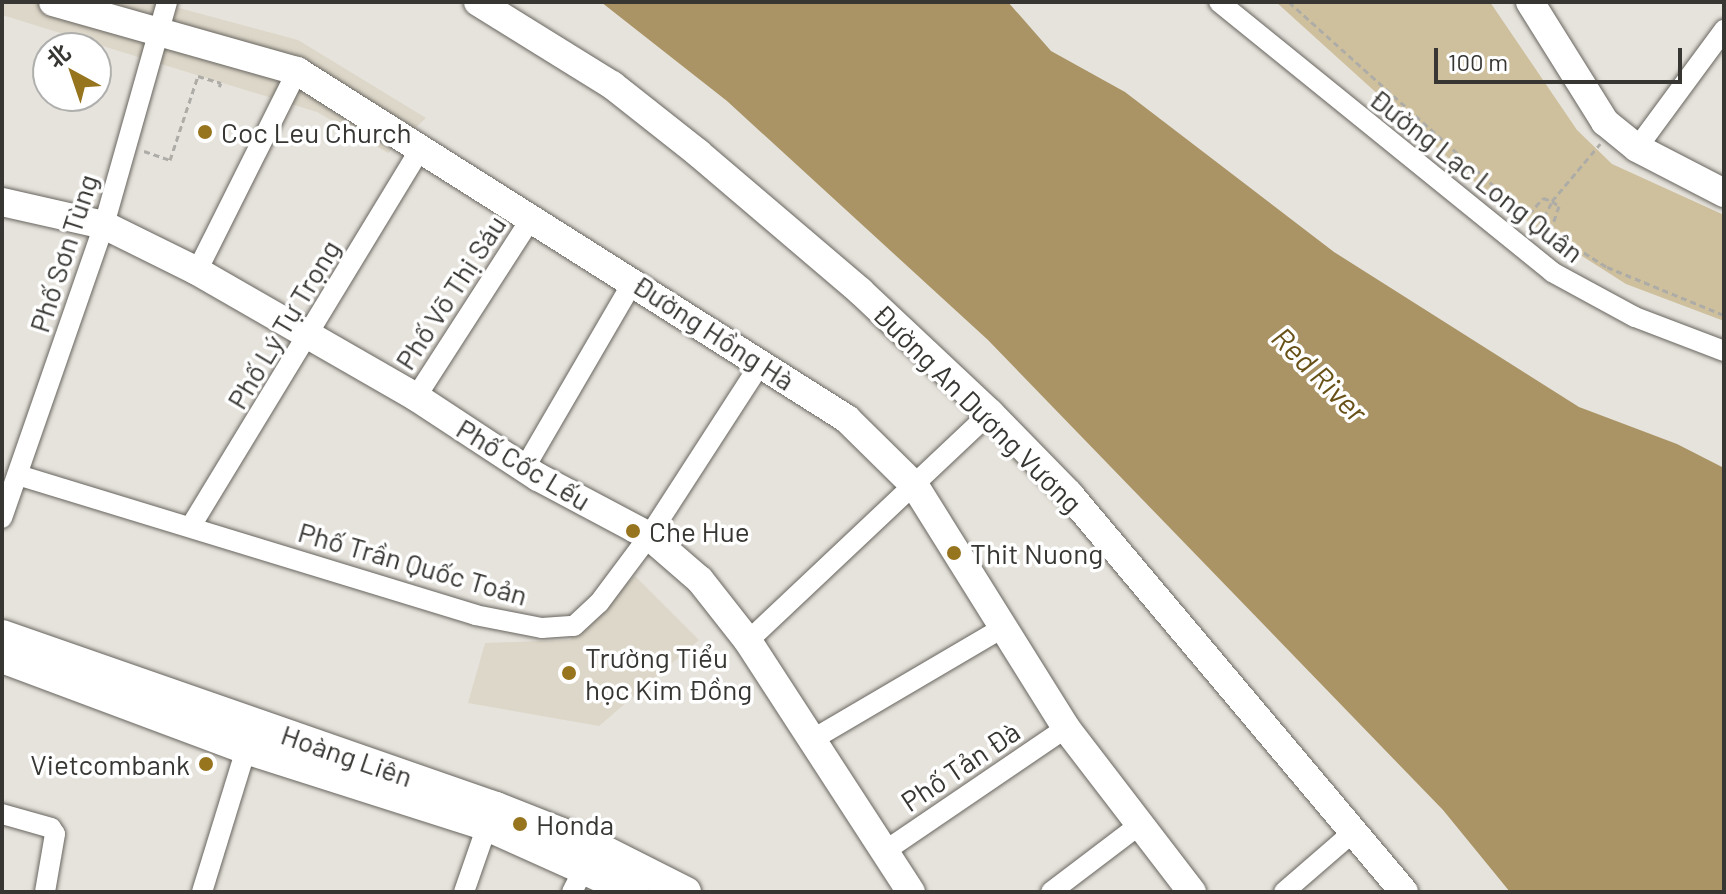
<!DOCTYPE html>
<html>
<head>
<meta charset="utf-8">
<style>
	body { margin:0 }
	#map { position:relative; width:1726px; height:894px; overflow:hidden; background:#e6e3dc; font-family:Barlow,"Noto Sans SC",sans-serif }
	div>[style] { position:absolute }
	.built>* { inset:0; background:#ddd7c9 }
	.green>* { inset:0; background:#cebf9d }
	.water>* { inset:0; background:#aa9465 }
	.path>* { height:3px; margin-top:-1.5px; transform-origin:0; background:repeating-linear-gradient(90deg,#aeaca6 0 6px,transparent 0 10px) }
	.roads { filter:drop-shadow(0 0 2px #68655f) drop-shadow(0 0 2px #68655f) }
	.street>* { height:20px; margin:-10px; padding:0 10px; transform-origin:10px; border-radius:10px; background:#fff }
	.secondary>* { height:28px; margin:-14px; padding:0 14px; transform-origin:14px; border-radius:14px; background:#fff }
	.primary>* { height:30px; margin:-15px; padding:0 15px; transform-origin:15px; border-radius:15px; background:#fff }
	.dots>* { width:22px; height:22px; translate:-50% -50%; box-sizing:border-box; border:4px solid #fff; border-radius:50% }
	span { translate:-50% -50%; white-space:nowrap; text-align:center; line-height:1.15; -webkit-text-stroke:7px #fff; paint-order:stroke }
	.poi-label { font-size:28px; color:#373633 }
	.left { translate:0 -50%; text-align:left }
	.right { translate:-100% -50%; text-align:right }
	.street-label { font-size:28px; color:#373633 }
	.water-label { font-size:30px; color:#685117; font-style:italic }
	.frame { position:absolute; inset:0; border:4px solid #373633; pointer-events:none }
	.north { position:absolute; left:32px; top:32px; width:80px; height:80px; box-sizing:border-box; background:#fff; border:2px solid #afafad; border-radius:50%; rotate:320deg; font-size:22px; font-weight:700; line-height:32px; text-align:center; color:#373633 }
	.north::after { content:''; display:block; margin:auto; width:28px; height:36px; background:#97751f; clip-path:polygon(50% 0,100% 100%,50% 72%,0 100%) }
	.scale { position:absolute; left:1434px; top:48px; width:248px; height:36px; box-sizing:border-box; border:4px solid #373633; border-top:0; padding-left:10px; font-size:24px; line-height:28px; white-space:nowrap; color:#373633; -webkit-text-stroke:6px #fff; paint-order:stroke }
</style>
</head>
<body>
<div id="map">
	<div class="built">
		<i style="clip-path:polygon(2px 2px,157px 2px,298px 40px,426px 118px,388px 153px,317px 112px,2px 15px)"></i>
		<i style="clip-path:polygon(635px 576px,699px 640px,599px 726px,468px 703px,485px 643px,570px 640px)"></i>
	</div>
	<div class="green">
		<i style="clip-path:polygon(1276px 2px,1490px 2px,1577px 130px,1612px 164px,1724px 215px,1724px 321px,1626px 284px,1497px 202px)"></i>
	</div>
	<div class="water">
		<i style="clip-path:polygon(601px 2px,1008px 2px,1051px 51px,1125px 92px,1334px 252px,1579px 407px,1677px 444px,1724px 468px,1724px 892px,1510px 892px,1443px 810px,988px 340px,727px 101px)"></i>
	</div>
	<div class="path">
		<i style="left:1289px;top:2px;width:312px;rotate:41.9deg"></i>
		<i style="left:1521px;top:210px;width:9px;rotate:27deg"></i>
		<i style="left:1529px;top:214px;width:21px;rotate:-49deg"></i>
		<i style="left:1543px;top:198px;width:9px;rotate:18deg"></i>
		<i style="left:1552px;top:201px;width:9px;rotate:36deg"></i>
		<i style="left:1559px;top:206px;width:24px;rotate:109deg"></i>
		<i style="left:1551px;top:229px;width:21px;rotate:39deg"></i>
		<i style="left:1567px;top:242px;width:47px;rotate:32deg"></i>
		<i style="left:1607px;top:267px;width:126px;rotate:22.3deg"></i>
		<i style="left:144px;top:151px;width:28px;rotate:19deg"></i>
		<i style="left:170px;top:160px;width:89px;rotate:-71.6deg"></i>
		<i style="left:198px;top:76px;width:24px;rotate:17deg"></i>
		<i style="left:221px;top:83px;width:4px;rotate:117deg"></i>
		<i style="left:1535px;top:235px;width:38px;rotate:-63deg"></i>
		<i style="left:1552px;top:201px;width:75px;rotate:-49.9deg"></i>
	</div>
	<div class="roads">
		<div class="street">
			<i style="left:1219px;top:2px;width:429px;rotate:39deg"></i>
			<i style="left:1552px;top:272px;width:94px;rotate:28.5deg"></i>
			<i style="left:1635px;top:317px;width:95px;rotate:20.9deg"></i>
			<i style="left:1637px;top:148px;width:147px;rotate:-53.6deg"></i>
			<i style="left:197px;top:271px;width:224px;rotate:-63.4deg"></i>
			<i style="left:416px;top:397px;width:214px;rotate:-57.2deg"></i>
			<i style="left:524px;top:469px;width:219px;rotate:-59.8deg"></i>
			<i style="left:18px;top:475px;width:478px;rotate:17deg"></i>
			<i style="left:475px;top:615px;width:68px;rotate:11deg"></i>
			<i style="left:542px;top:628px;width:32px;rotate:-4deg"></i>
			<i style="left:574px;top:626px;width:34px;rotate:-43deg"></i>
			<i style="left:599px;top:603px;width:84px;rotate:-53.3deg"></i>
			<i style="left:649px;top:536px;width:208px;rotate:-57.1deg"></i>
			<i style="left:2px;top:518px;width:310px;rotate:-70.8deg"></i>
			<i style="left:104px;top:225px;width:232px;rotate:-74.2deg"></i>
			<i style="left:191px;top:526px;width:440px;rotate:-58.7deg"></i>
			<i style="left:748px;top:641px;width:332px;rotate:-43.3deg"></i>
			<i style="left:815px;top:738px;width:216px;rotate:-30.4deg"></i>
			<i style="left:2px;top:814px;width:51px;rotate:15.9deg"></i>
			<i style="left:51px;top:828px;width:7px;rotate:56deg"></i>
			<i style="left:55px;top:834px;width:59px;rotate:99.8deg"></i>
			<i style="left:885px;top:851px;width:219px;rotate:-34.2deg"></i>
			<i style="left:202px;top:892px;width:150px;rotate:-72.9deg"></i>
			<i style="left:464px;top:892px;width:70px;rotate:-70.8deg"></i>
			<i style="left:572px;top:892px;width:28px;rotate:-63deg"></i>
			<i style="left:1051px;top:892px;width:109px;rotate:-37.2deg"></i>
			<i style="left:1284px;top:892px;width:90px;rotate:-40.9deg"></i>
		</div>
		<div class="secondary">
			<i style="left:53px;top:2px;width:254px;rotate:15.8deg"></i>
			<i style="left:297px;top:71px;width:651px;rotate:32.32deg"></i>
			<i style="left:847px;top:419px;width:95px;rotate:44.6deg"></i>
			<i style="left:915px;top:486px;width:285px;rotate:58deg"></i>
			<i style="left:1066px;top:728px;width:207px;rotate:52.5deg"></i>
			<i style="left:478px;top:2px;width:158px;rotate:31.8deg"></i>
			<i style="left:612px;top:85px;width:110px;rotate:38.3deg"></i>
			<i style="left:698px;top:153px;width:213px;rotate:40.4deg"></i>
			<i style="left:860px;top:291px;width:178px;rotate:43.2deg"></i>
			<i style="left:990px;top:413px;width:113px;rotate:45.7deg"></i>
			<i style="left:1069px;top:494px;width:520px;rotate:49.91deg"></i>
			<i style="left:1530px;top:2px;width:142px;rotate:58deg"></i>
			<i style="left:1605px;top:122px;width:41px;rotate:39.1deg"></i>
			<i style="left:1637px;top:148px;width:98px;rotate:27.3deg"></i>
			<i style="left:2px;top:202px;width:105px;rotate:12.7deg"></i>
			<i style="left:104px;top:225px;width:104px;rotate:26.3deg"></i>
			<i style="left:197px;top:271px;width:253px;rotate:29.9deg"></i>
			<i style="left:416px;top:397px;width:146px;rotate:33.3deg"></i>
			<i style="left:538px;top:477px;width:126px;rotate:28deg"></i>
			<i style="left:649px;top:536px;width:67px;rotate:40.8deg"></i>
			<i style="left:700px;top:580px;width:78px;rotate:51.8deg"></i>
			<i style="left:748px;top:641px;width:299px;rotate:57deg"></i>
		</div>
		<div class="primary">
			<i style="left:2px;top:635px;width:523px;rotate:19.2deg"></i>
			<i style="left:496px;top:807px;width:106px;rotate:21.5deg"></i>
			<i style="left:595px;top:846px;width:102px;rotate:26.8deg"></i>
			<i style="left:2px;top:658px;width:260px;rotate:20.5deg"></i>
			<i style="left:246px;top:749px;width:253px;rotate:17.7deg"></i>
			<i style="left:487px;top:826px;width:161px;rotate:24.2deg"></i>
		</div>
	</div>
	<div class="dots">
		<i style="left:205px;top:132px;background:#97751f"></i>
		<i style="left:633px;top:531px;background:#97751f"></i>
		<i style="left:954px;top:553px;background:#97751f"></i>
		<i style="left:569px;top:673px;background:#97751f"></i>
		<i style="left:206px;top:764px;background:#97751f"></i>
		<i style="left:520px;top:824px;background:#97751f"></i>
	</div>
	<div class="poi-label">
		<span class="left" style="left:221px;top:132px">Coc Leu Church</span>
		<span class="left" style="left:649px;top:531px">Che Hue</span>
		<span class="left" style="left:970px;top:553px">Thit Nuong</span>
		<span class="left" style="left:585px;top:673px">Trường Tiểu<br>học Kim Đồng</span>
		<span class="right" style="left:190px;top:764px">Vietcombank</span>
		<span class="left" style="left:536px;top:824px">Honda</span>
	</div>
	<div class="street-label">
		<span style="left:1477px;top:175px;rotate:38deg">Đường Lạc Long Quân</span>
		<span style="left:63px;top:253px;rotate:-72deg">Phố Sơn Tùng</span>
		<span style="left:450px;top:292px;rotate:-57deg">Phố Võ Thị Sáu</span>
		<span style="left:283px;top:324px;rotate:-59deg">Phố Lý Tự Trọng</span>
		<span style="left:714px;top:332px;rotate:33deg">Đường Hồng Hà</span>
		<span style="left:978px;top:408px;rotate:45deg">Đường An Dương Vương</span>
		<span style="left:524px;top:464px;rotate:31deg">Phố Cốc Lếu</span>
		<span style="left:413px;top:563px;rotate:16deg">Phố Trần Quốc Toản</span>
		<span style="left:347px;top:755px;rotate:19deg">Hoàng Liên</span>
		<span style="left:960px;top:766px;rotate:-34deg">Phố Tản Đà</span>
	</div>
	<div class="water-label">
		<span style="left:1320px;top:374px;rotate:45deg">Red River</span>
	</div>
	<div class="frame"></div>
	<div class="north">北</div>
	<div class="scale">100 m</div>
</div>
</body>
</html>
